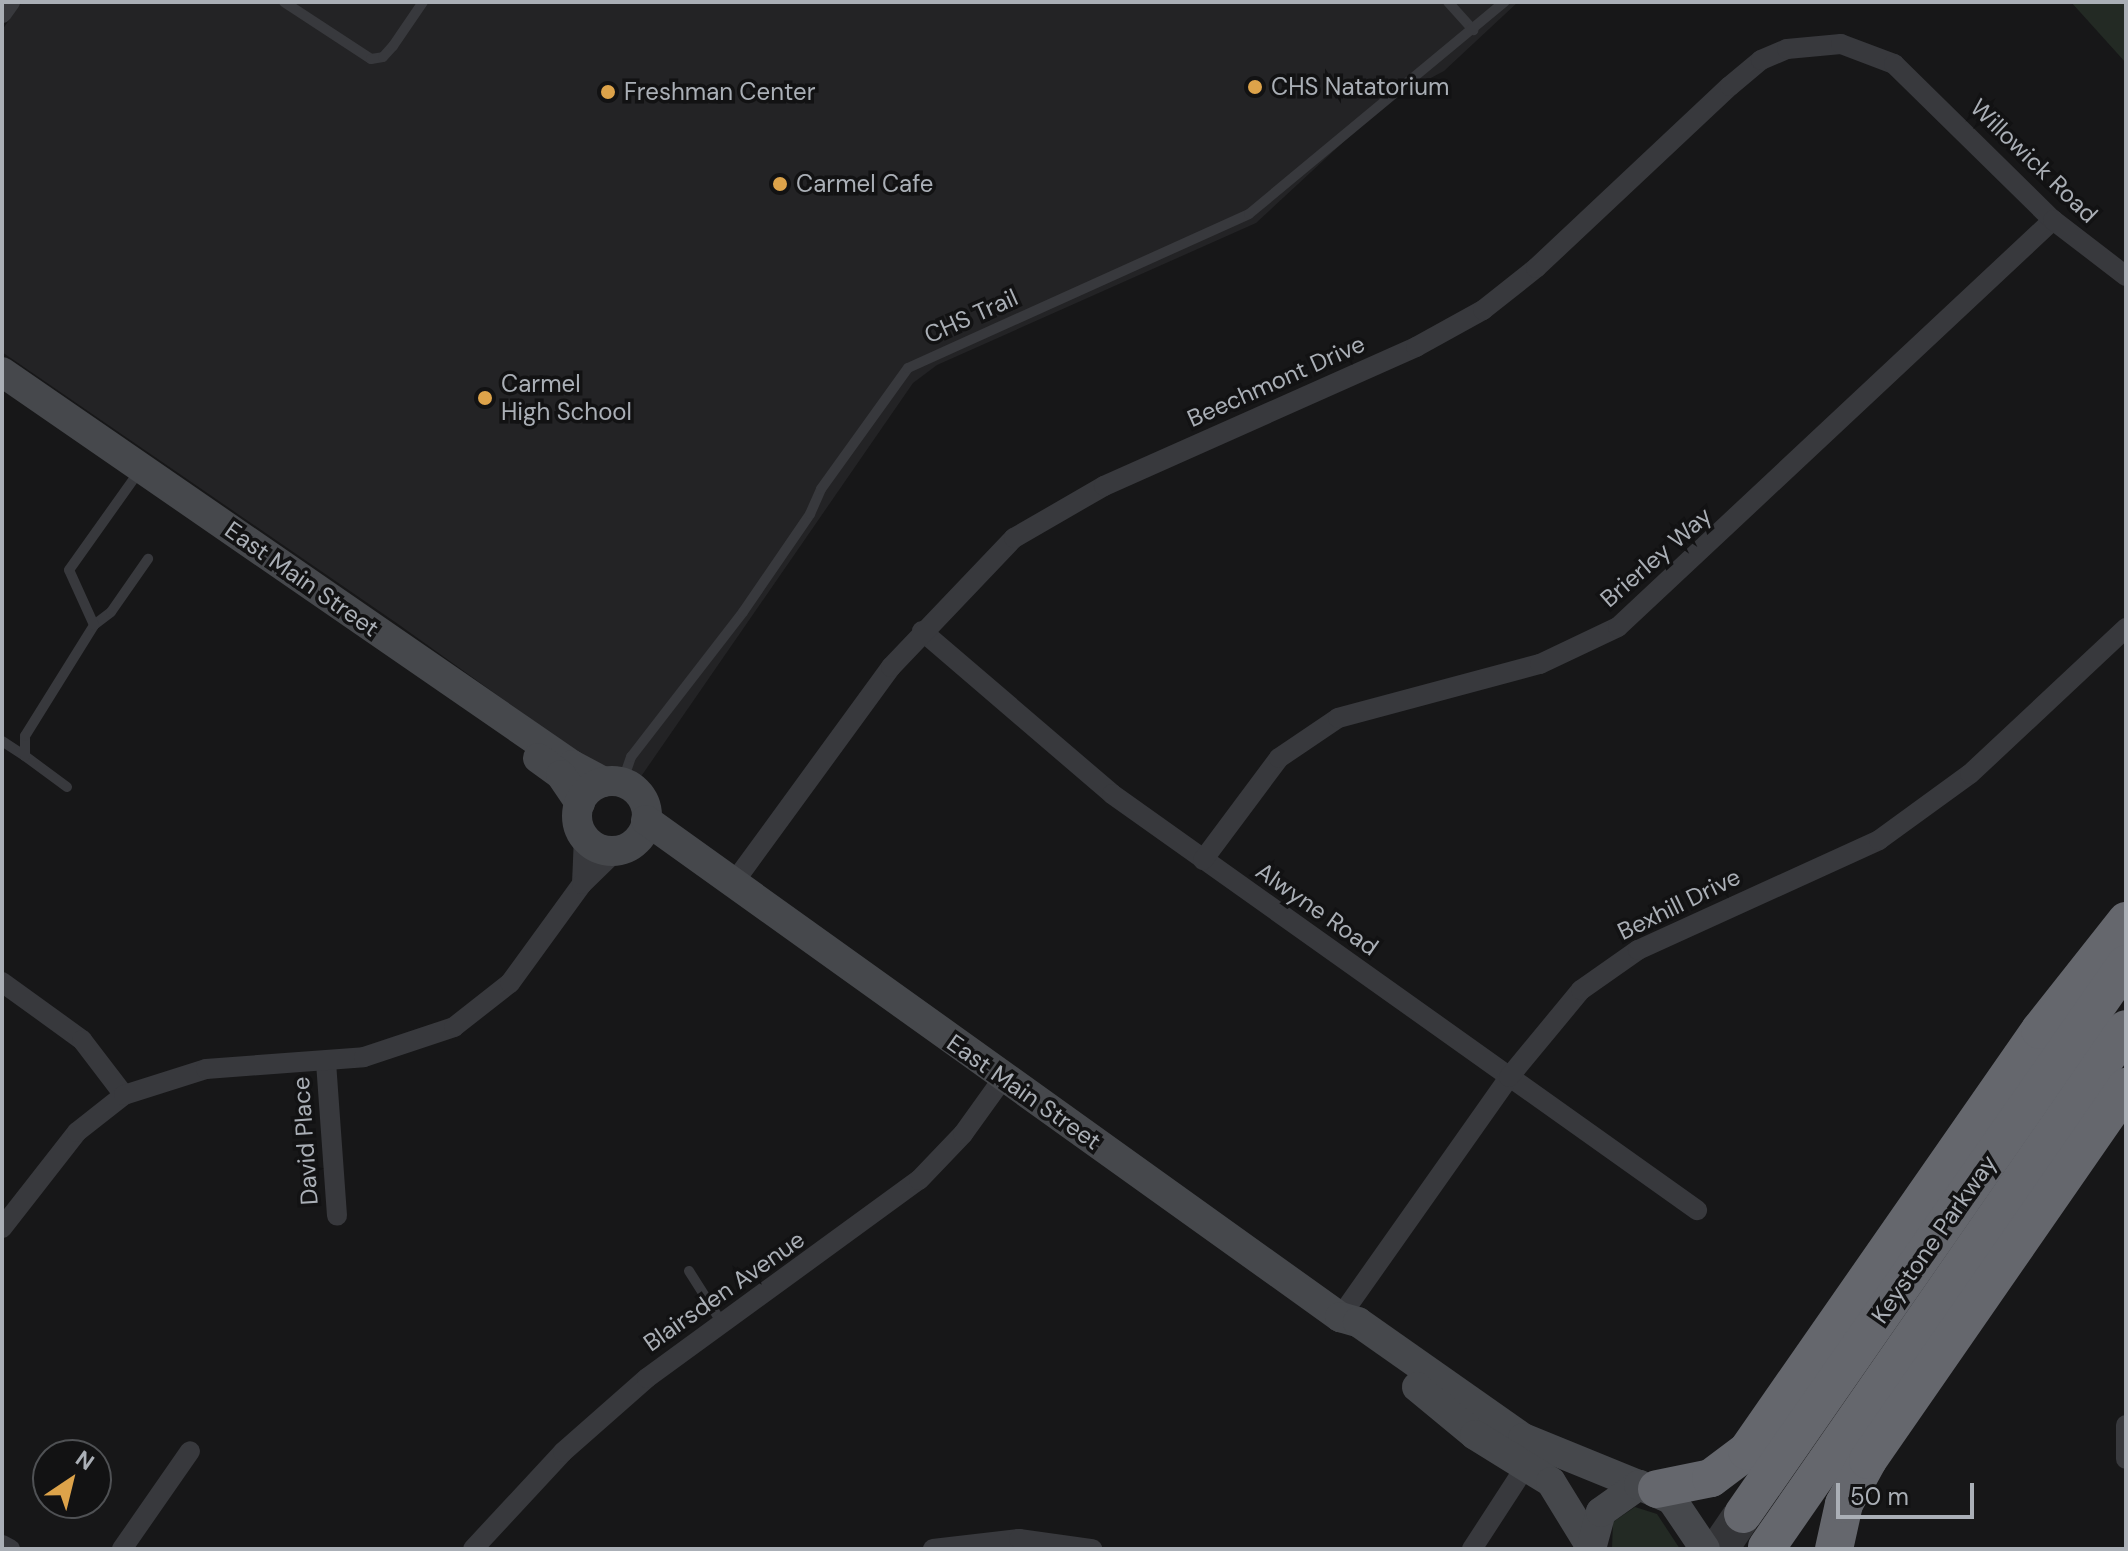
<!DOCTYPE html>
<html>
<head>
<meta charset="utf-8">
<style>
	body { margin:0 }
	#map { position:relative; width:2128px; height:1551px; overflow:hidden; background:#171718; font-family:"DM Sans",sans-serif }
	div>[style] { position:absolute }
	.built>* { inset:0; background:#232325 }
	.green>* { inset:0; background:#232a24 }
	.motorway-tunnel>* { height:38px; margin-top:-19px; transform-origin:0; background:repeating-linear-gradient(90deg,#343538 0 38px,transparent 0 57px) }
	.service>* { height:10px; margin:-5px; padding:0 5px; transform-origin:5px; border-radius:5px; background:#38393d }
	.minor>* { height:20px; margin:-10px; padding:0 10px; transform-origin:10px; border-radius:10px; background:#38393d }
	.secondary>* { height:30px; margin:-15px; padding:0 15px; transform-origin:15px; border-radius:15px; background:#46484c }
	.secondary>.ring { margin:-15px; padding:0; box-sizing:content-box; background:none; border:30px solid #46484c; border-radius:50% }
	.motorway>* { height:38px; margin:-19px; padding:0 19px; transform-origin:19px; border-radius:19px; background:#65676d }
	.dots>* { width:22px; height:22px; translate:-50% -50%; box-sizing:border-box; border:4px solid #121213; border-radius:50% }
	span { translate:-50% -50%; white-space:nowrap; text-align:center; line-height:1.15; -webkit-text-stroke:7px #121213; paint-order:stroke }
	.poi-label { font-size:24px; color:#aaafb6 }
	.left { translate:0 -50%; text-align:left }
	.street-label { font-size:24px; color:#aaafb6 }
	.frame { position:absolute; inset:0; border:4px solid #aaafb6; pointer-events:none }
	.north { position:absolute; left:32px; top:1439px; width:80px; height:80px; box-sizing:border-box; background:#121213; border:2px solid #4f5154; border-radius:50%; rotate:35deg; font-size:22px; font-weight:700; line-height:32px; text-align:center; color:#aaafb6 }
	.north::after { content:''; display:block; margin:auto; width:28px; height:36px; background:#dda34a; clip-path:polygon(50% 0,100% 100%,50% 72%,0 100%) }
	.scale { position:absolute; left:1836px; top:1483px; width:138px; height:36px; box-sizing:border-box; border:4px solid #aaafb6; border-top:0; padding-left:10px; font-size:24px; line-height:28px; white-space:nowrap; color:#aaafb6; -webkit-text-stroke:6px #121213; paint-order:stroke }
</style>
</head>
<body>
<div id="map">
	<div class="built">
		<i style="clip-path:polygon(22px 2px,1518px 2px,1444px 71px,1395px 97px,1365px 122px,1256px 223px,937px 365px,913px 383px,631px 791px,398px 624px,2px 352px,2px 30px)"></i>
	</div>
	<div class="green">
		<i style="clip-path:polygon(2071px 2px,2126px 2px,2126px 63px)"></i>
		<i style="clip-path:polygon(1635px 1507px,1657px 1514px,1680px 1549px,1612px 1549px,1613px 1522px)"></i>
	</div>
	<div class="motorway-tunnel">
		<i style="left:1719px;top:1549px;width:42px;rotate:-55.6deg"></i>
	</div>
	<div class="service">
		<i style="left:284px;top:2px;width:104px;rotate:33.2deg"></i>
		<i style="left:371px;top:59px;width:12px;rotate:-9deg"></i>
		<i style="left:383px;top:57px;width:15px;rotate:-48deg"></i>
		<i style="left:393px;top:46px;width:53px;rotate:-55.7deg"></i>
		<i style="left:1448px;top:2px;width:38px;rotate:48deg"></i>
		<i style="left:94px;top:625px;width:21px;rotate:-37deg"></i>
		<i style="left:111px;top:612px;width:65px;rotate:-55.1deg"></i>
		<i style="left:2px;top:741px;width:27px;rotate:33deg"></i>
		<i style="left:622px;top:783px;width:28px;rotate:-71deg"></i>
		<i style="left:631px;top:757px;width:183px;rotate:-52.3deg"></i>
		<i style="left:743px;top:612px;width:119px;rotate:-55.6deg"></i>
		<i style="left:810px;top:514px;width:27px;rotate:-66deg"></i>
		<i style="left:821px;top:489px;width:149px;rotate:-54.3deg"></i>
		<i style="left:908px;top:368px;width:374px;rotate:-24.3deg"></i>
		<i style="left:1249px;top:214px;width:332px;rotate:-39.7deg"></i>
		<i style="left:67px;top:787px;width:52px;rotate:-143.6deg"></i>
		<i style="left:25px;top:756px;width:20px;rotate:-90deg"></i>
		<i style="left:25px;top:736px;width:131px;rotate:-58.1deg"></i>
		<i style="left:94px;top:625px;width:60px;rotate:-114.4deg"></i>
		<i style="left:69px;top:570px;width:110px;rotate:-54.6deg"></i>
		<i style="left:689px;top:1271px;width:62px;rotate:57.6deg"></i>
	</div>
	<div class="minor">
		<i style="left:2px;top:13px;width:14px;rotate:-54deg"></i>
		<i style="left:922px;top:631px;width:250px;rotate:40.6deg"></i>
		<i style="left:1112px;top:794px;width:718px;rotate:35.42deg"></i>
		<i style="left:1203px;top:860px;width:127px;rotate:-53.3deg"></i>
		<i style="left:1279px;top:758px;width:71px;rotate:-34.1deg"></i>
		<i style="left:1338px;top:718px;width:209px;rotate:-15deg"></i>
		<i style="left:1540px;top:664px;width:86px;rotate:-25.4deg"></i>
		<i style="left:1618px;top:627px;width:596px;rotate:-43.1deg"></i>
		<i style="left:582px;top:884px;width:47px;rotate:-87.6deg"></i>
		<i style="left:732px;top:885px;width:270px;rotate:-53.9deg"></i>
		<i style="left:891px;top:667px;width:178px;rotate:-46.4deg"></i>
		<i style="left:1014px;top:538px;width:104px;rotate:-30deg"></i>
		<i style="left:1104px;top:486px;width:342px;rotate:-24deg"></i>
		<i style="left:1416px;top:347px;width:77px;rotate:-28.9deg"></i>
		<i style="left:1483px;top:310px;width:68px;rotate:-38.4deg"></i>
		<i style="left:1536px;top:268px;width:266px;rotate:-43.2deg"></i>
		<i style="left:1730px;top:86px;width:40px;rotate:-40deg"></i>
		<i style="left:1761px;top:60px;width:28px;rotate:-23deg"></i>
		<i style="left:1787px;top:49px;width:54px;rotate:-5.3deg"></i>
		<i style="left:1841px;top:44px;width:57px;rotate:20.7deg"></i>
		<i style="left:1894px;top:64px;width:223px;rotate:44.5deg"></i>
		<i style="left:2053px;top:220px;width:92px;rotate:37.5deg"></i>
		<i style="left:2px;top:982px;width:99px;rotate:35.9deg"></i>
		<i style="left:82px;top:1040px;width:69px;rotate:52.6deg"></i>
		<i style="left:326px;top:1062px;width:154px;rotate:85.9deg"></i>
		<i style="left:2px;top:1228px;width:122px;rotate:-52deg"></i>
		<i style="left:77px;top:1132px;width:60px;rotate:-38.2deg"></i>
		<i style="left:124px;top:1095px;width:86px;rotate:-17.6deg"></i>
		<i style="left:206px;top:1069px;width:158px;rotate:-4.3deg"></i>
		<i style="left:364px;top:1057px;width:95px;rotate:-18.4deg"></i>
		<i style="left:454px;top:1027px;width:71px;rotate:-38.2deg"></i>
		<i style="left:510px;top:983px;width:122px;rotate:-54deg"></i>
		<i style="left:582px;top:884px;width:49px;rotate:-44.2deg"></i>
		<i style="left:1340px;top:1317px;width:294px;rotate:-54.8deg"></i>
		<i style="left:1509px;top:1077px;width:113px;rotate:-50.4deg"></i>
		<i style="left:1581px;top:990px;width:70px;rotate:-35.1deg"></i>
		<i style="left:1638px;top:950px;width:265px;rotate:-24.5deg"></i>
		<i style="left:1879px;top:840px;width:112px;rotate:-36deg"></i>
		<i style="left:1970px;top:774px;width:214px;rotate:-43.1deg"></i>
		<i style="left:2126px;top:1425px;width:34px;rotate:90deg"></i>
		<i style="left:2px;top:1545px;width:9px;rotate:27deg"></i>
		<i style="left:122px;top:1549px;width:119px;rotate:-55.2deg"></i>
		<i style="left:473px;top:1549px;width:132px;rotate:-47.1deg"></i>
		<i style="left:563px;top:1452px;width:112px;rotate:-41.4deg"></i>
		<i style="left:647px;top:1378px;width:336px;rotate:-36.1deg"></i>
		<i style="left:919px;top:1180px;width:64px;rotate:-46.3deg"></i>
		<i style="left:963px;top:1134px;width:70px;rotate:-54.3deg"></i>
		<i style="left:933px;top:1549px;width:87px;rotate:-6.6deg"></i>
		<i style="left:1019px;top:1539px;width:74px;rotate:7.8deg"></i>
		<i style="left:1472px;top:1549px;width:99px;rotate:-57deg"></i>
	</div>
	<div class="secondary">
		<i style="left:2px;top:372px;width:692px;rotate:34.59deg"></i>
		<i style="left:572px;top:765px;width:36px;rotate:28deg"></i>
		<i style="left:538px;top:758px;width:29px;rotate:36deg"></i>
		<i style="left:561px;top:775px;width:34px;rotate:56deg"></i>
		<i class="ring" style="left:577px;top:781px;width:40px;height:40px"></i>
		<i style="left:646px;top:820px;width:854px;rotate:35.61deg"></i>
		<i style="left:1340px;top:1317px;width:19px;rotate:16deg"></i>
		<i style="left:1358px;top:1322px;width:202px;rotate:35.1deg"></i>
		<i style="left:1523px;top:1438px;width:125px;rotate:22.1deg"></i>
		<i style="left:1417px;top:1387px;width:75px;rotate:39.6deg"></i>
		<i style="left:1475px;top:1435px;width:89px;rotate:31.7deg"></i>
		<i style="left:1551px;top:1482px;width:76px;rotate:58.4deg"></i>
		<i style="left:1591px;top:1549px;width:38px;rotate:-75deg"></i>
		<i style="left:1601px;top:1512px;width:47px;rotate:-35.4deg"></i>
		<i style="left:1639px;top:1485px;width:36px;rotate:24deg"></i>
		<i style="left:1672px;top:1500px;width:59px;rotate:56deg"></i>
	</div>
	<div class="motorway">
		<i style="left:1657px;top:1489px;width:55px;rotate:-11.5deg"></i>
		<i style="left:1711px;top:1478px;width:45px;rotate:-36.9deg"></i>
		<i style="left:1747px;top:1451px;width:513px;rotate:-55.16deg"></i>
		<i style="left:2040px;top:1030px;width:139px;rotate:-51.7deg"></i>
		<i style="left:1743px;top:1514px;width:670px;rotate:-55.15deg"></i>
		<i style="left:1767px;top:1547px;width:630px;rotate:-55.28deg"></i>
		<i style="left:1834px;top:1549px;width:46px;rotate:-77.5deg"></i>
		<i style="left:1844px;top:1504px;width:50px;rotate:-61.4deg"></i>
		<i style="left:1868px;top:1460px;width:454px;rotate:-55.3deg"></i>
	</div>
	<div class="dots">
		<i style="left:1255px;top:87px;background:#dda34a"></i>
		<i style="left:608px;top:92px;background:#dda34a"></i>
		<i style="left:780px;top:184px;background:#dda34a"></i>
		<i style="left:485px;top:398px;background:#dda34a"></i>
	</div>
	<div class="poi-label">
		<span class="left" style="left:1271px;top:87px">CHS Natatorium</span>
		<span class="left" style="left:624px;top:92px">Freshman Center</span>
		<span class="left" style="left:796px;top:184px">Carmel Cafe</span>
		<span class="left" style="left:501px;top:398px">Carmel<br>High School</span>
	</div>
	<div class="street-label">
		<span style="left:2034px;top:161px;rotate:44deg">Willowick Road</span>
		<span style="left:971px;top:316px;rotate:-24deg">CHS Trail</span>
		<span style="left:1276px;top:381px;rotate:-24deg">Beechmont Drive</span>
		<span style="left:1656px;top:557px;rotate:-41deg">Brierley Way</span>
		<span style="left:302px;top:579px;rotate:35deg">East Main Street</span>
		<span style="left:1679px;top:904px;rotate:-26deg">Bexhill Drive</span>
		<span style="left:1317px;top:909px;rotate:35deg">Alwyne Road</span>
		<span style="left:1024px;top:1092px;rotate:35deg">East Main Street</span>
		<span style="left:305px;top:1141px;rotate:-94deg">David Place</span>
		<span style="left:1934px;top:1239px;rotate:-55deg">Keystone Parkway</span>
		<span style="left:724px;top:1291px;rotate:-35deg">Blairsden Avenue</span>
	</div>
	<div class="frame"></div>
	<div class="north">N</div>
	<div class="scale">50 m</div>
</div>
</body>
</html>
